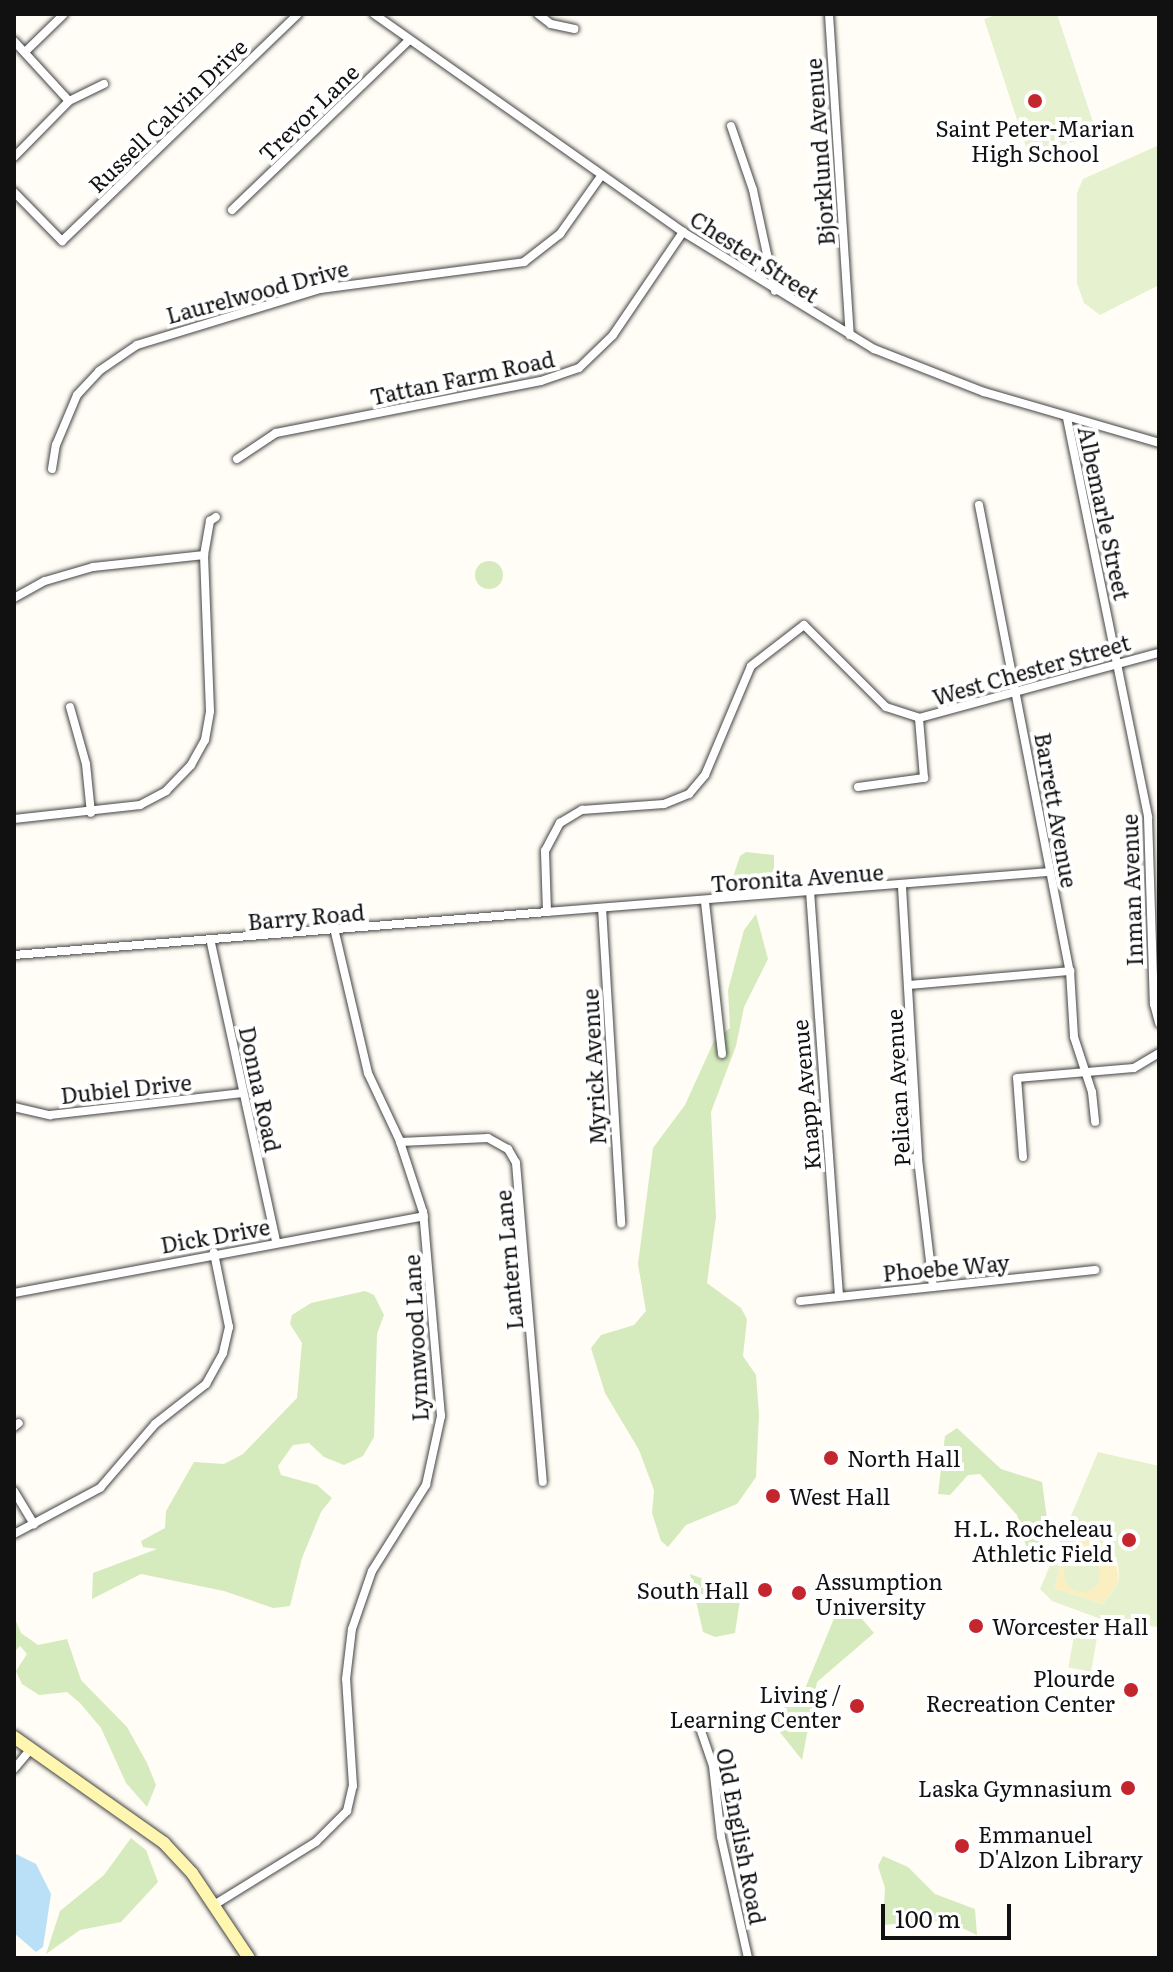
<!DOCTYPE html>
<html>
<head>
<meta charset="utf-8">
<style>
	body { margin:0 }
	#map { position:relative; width:1173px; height:1972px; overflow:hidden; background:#fffdf5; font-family:Literata,serif }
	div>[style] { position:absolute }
	.green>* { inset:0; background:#d5ebbd }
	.round { border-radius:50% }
	.sand>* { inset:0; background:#fbeec1 }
	.pitch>* { inset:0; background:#e6f2cf; transform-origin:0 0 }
	.water>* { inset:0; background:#b9e0f7 }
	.roads { filter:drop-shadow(0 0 2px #444) drop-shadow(0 0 2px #444) }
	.street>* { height:8px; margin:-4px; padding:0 4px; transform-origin:4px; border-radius:4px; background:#fff }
	.secondary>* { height:12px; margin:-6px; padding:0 6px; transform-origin:6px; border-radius:6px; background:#fff6b0 }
	.dots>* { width:22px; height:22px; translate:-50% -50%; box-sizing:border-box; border:4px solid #fff; border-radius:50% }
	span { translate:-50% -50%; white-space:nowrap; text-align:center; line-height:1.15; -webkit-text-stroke:8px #fff; paint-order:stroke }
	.street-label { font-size:22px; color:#111 }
	.poi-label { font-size:22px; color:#111 }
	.left { translate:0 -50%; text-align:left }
	.right { translate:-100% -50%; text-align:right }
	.frame { position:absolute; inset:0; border:16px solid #111; pointer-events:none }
	.scale { position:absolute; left:881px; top:1904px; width:130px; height:36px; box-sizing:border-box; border:4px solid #111; border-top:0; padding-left:10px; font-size:24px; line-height:28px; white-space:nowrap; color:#111; -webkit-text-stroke:6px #fff; paint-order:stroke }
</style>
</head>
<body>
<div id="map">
	<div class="green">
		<i class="round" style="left:475px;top:561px;width:28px;height:28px"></i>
		<i style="clip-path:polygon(746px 852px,774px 855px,774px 869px,762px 890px,740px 892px,731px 883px,740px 856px)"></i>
		<i style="clip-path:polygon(756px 914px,768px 959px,744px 1007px,736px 1046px,711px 1112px,716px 1217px,707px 1283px,741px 1308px,747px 1319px,743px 1356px,756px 1375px,759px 1414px,756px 1477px,737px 1504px,686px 1525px,668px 1547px,661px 1541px,652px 1513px,654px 1490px,639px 1450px,605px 1393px,591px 1348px,601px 1335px,634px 1325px,646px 1311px,638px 1264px,653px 1148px,685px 1105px,714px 1041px,730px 1028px,728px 990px,744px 930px)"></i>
		<i style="clip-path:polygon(365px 1291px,374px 1295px,384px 1315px,377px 1334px,374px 1437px,363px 1456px,344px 1465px,324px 1457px,309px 1443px,293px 1445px,278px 1466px,281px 1475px,317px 1485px,332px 1498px,321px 1512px,302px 1558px,290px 1606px,273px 1608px,224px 1591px,141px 1574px,92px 1599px,93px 1573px,157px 1549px,143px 1547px,141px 1541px,165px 1528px,166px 1511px,194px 1462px,224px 1464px,243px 1454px,297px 1398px,302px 1343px,290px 1324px,292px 1315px,311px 1303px)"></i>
		<i style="clip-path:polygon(957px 1428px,1001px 1469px,1042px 1482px,1048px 1526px,1039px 1546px,1026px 1546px,1017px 1515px,980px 1474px,968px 1475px,950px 1495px,938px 1494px,945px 1436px)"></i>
		<i style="clip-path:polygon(690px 1574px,741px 1593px,735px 1633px,715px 1637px,703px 1632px)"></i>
		<i style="clip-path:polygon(840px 1604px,851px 1606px,874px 1633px,817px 1682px,802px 1760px,767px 1716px,794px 1703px,804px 1691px)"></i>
		<i style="clip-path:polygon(15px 1619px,21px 1633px,38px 1645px,67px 1639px,81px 1680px,127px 1727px,147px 1763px,156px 1785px,147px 1807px,126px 1783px,101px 1728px,80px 1703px,67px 1692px,39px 1695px,22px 1684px,16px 1671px,27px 1654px,20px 1646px,14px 1652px)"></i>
		<i style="clip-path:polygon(131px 1838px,146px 1850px,158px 1882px,121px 1922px,80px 1930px,46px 1954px,60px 1911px,104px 1875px)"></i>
		<i style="clip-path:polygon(883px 1856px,908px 1867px,935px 1894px,975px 1909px,977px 1935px,945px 1920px,883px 1925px,885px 1888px,878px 1866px)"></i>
	</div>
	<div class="sand">
		<i style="clip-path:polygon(1077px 1536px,1101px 1542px,1115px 1556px,1119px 1582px,1103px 1604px,1054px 1588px,1067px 1547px)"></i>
	</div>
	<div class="pitch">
		<i style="clip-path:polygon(999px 14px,1057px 14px,1097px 134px,1029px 156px,984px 19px)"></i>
		<i style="clip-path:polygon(1159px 145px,1159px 285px,1100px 315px,1084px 303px,1077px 283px,1077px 193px,1083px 179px)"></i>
		<i style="clip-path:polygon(evenodd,1098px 1452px,1159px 1466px,1159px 1627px,1109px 1622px,1052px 1601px,1040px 1589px,1098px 1452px,1083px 1535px,1106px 1545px,1118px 1564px,1119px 1582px,1103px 1604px,1054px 1588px,1067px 1547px,1083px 1535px)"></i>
		<i class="round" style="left:1064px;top:1556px;width:36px;height:36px"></i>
		<i style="left:1075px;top:1630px;width:23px;height:38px;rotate:10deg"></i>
	</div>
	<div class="water">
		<i style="clip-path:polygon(14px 1853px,36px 1864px,51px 1894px,43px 1947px,36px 1952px,14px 1933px)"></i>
	</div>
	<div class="roads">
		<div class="street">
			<i style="left:374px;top:14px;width:378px;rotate:35.2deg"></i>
			<i style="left:683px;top:232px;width:224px;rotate:31.5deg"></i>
			<i style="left:874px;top:349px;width:118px;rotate:21.4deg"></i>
			<i style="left:984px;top:392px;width:182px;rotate:16.2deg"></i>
			<i style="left:538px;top:14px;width:16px;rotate:38deg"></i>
			<i style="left:551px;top:24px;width:24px;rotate:12deg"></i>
			<i style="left:829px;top:14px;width:322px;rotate:86.3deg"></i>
			<i style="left:14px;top:41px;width:81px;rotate:47.5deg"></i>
			<i style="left:25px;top:52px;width:54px;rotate:-44.3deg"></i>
			<i style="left:731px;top:126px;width:68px;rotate:71deg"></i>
			<i style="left:753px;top:190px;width:103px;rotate:77.7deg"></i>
			<i style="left:14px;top:157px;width:78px;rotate:-45.5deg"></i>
			<i style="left:69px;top:101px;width:39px;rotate:-26deg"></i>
			<i style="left:14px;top:192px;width:69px;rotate:45.6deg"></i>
			<i style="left:62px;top:241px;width:327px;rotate:-43.9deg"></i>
			<i style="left:232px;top:210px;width:245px;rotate:-43.8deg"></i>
			<i style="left:1067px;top:418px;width:407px;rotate:78.5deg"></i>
			<i style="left:1148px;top:817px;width:187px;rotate:88.2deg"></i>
			<i style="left:1154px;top:1004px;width:20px;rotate:75deg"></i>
			<i style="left:237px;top:459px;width:47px;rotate:-33.7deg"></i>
			<i style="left:276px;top:433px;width:270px;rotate:-11.1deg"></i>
			<i style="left:541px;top:381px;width:40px;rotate:-18.9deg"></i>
			<i style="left:579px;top:368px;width:47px;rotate:-44.1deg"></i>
			<i style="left:613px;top:335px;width:125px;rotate:-55.8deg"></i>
			<i style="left:52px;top:469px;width:24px;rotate:-81deg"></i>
			<i style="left:56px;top:445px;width:54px;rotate:-67.2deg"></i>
			<i style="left:77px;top:395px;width:33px;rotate:-47deg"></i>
			<i style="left:99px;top:371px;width:46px;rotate:-34.4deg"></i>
			<i style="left:137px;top:345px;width:191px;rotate:-17deg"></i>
			<i style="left:320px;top:289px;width:206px;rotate:-7.5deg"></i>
			<i style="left:524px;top:262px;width:46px;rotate:-37.9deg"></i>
			<i style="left:560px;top:234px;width:71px;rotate:-54.7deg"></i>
			<i style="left:979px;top:505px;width:475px;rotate:79deg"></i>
			<i style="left:1070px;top:971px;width:66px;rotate:86.5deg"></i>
			<i style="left:1074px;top:1037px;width:58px;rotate:71.9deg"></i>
			<i style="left:1092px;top:1092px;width:30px;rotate:84deg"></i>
			<i style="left:14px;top:598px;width:35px;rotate:-29deg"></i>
			<i style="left:45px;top:581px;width:50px;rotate:-16.3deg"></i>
			<i style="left:93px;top:567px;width:112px;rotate:-6.2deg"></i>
			<i style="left:70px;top:707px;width:59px;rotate:74.3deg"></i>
			<i style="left:86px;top:764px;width:49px;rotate:84.2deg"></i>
			<i style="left:858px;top:787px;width:67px;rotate:-7.8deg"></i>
			<i style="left:924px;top:778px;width:60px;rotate:-94.8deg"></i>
			<i style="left:14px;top:819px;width:127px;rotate:-6.3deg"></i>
			<i style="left:140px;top:805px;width:30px;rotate:-28deg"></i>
			<i style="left:166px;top:791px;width:36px;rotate:-46deg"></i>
			<i style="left:191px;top:765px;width:29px;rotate:-61deg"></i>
			<i style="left:205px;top:740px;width:29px;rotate:-80deg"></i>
			<i style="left:210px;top:711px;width:156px;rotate:-92.2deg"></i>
			<i style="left:204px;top:555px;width:35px;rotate:-80deg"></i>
			<i style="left:210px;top:521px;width:7px;rotate:-34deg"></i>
			<i style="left:902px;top:887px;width:272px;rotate:86.6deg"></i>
			<i style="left:918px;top:1159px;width:128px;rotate:83.3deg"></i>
			<i style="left:810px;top:891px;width:405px;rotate:85.9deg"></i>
			<i style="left:705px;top:902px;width:153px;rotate:83.6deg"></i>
			<i style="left:602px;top:908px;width:316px;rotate:86.5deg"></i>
			<i style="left:547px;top:912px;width:504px;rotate:-4.56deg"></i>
			<i style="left:211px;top:943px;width:306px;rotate:77.7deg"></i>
			<i style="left:14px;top:955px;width:535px;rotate:-4.61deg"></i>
			<i style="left:547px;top:912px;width:61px;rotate:-91.9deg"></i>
			<i style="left:545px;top:851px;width:32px;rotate:-62deg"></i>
			<i style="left:560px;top:823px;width:26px;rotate:-31deg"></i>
			<i style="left:582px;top:810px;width:82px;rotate:-4.2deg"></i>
			<i style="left:664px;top:804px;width:27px;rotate:-22deg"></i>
			<i style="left:689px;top:794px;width:25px;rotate:-50deg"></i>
			<i style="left:705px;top:775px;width:118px;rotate:-67.1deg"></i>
			<i style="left:751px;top:666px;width:67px;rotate:-37.7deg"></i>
			<i style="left:804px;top:625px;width:116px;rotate:45deg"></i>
			<i style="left:886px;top:707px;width:35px;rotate:18deg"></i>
			<i style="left:919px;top:718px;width:249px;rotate:-15.2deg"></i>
			<i style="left:910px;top:985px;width:161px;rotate:-5deg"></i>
			<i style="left:14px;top:1107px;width:37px;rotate:13deg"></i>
			<i style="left:50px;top:1115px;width:194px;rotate:-6.5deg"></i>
			<i style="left:400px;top:1142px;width:88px;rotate:-2.6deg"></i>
			<i style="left:488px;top:1138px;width:23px;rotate:29deg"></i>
			<i style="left:508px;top:1149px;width:16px;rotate:60deg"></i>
			<i style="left:516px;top:1163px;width:320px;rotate:85.2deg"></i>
			<i style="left:1023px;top:1157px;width:79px;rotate:-94.3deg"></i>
			<i style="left:1017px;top:1078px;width:117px;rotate:-4.9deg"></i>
			<i style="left:1134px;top:1068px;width:29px;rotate:-31deg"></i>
			<i style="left:14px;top:1293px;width:417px;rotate:-10.6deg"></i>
			<i style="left:800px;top:1301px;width:297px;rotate:-6deg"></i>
			<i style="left:14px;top:1427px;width:6px;rotate:-39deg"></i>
			<i style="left:14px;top:1491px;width:39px;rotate:59deg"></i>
			<i style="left:14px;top:1534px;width:98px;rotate:-28.1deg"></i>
			<i style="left:100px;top:1488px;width:84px;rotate:-49.3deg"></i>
			<i style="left:155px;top:1424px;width:65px;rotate:-38.1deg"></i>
			<i style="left:206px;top:1384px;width:35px;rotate:-61deg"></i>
			<i style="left:223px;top:1353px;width:27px;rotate:-77deg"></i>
			<i style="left:229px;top:1327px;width:76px;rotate:-101.5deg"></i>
			<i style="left:698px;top:1722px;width:46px;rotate:71.2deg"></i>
			<i style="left:713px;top:1766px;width:71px;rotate:83.6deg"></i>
			<i style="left:721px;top:1837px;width:124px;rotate:77.4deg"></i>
			<i style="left:14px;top:1769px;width:26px;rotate:-50deg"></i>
			<i style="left:214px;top:1905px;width:120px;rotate:-31.7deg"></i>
			<i style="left:316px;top:1842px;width:44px;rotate:-45deg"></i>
			<i style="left:347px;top:1811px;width:26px;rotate:-77deg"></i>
			<i style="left:353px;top:1786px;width:107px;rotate:-93.7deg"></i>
			<i style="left:346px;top:1679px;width:50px;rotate:-83.2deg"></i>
			<i style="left:352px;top:1629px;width:61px;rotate:-71deg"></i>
			<i style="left:372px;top:1571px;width:102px;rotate:-57.9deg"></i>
			<i style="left:426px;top:1485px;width:71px;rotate:-77.7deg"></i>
			<i style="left:441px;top:1416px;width:205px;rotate:-95deg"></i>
			<i style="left:423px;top:1212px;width:77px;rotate:-108.2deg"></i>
			<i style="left:399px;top:1139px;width:73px;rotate:-115.2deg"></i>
			<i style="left:368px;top:1073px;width:145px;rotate:-103.2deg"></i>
		</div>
		<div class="secondary">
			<i style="left:14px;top:1737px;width:184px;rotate:35.2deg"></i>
			<i style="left:164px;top:1843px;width:41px;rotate:47deg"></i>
			<i style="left:192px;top:1873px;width:102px;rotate:56.2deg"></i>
		</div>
	</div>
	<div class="dots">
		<i style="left:1035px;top:101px;background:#c4262e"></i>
		<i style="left:831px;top:1458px;background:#c4262e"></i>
		<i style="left:773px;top:1496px;background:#c4262e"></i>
		<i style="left:1129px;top:1540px;background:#c4262e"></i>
		<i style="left:765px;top:1590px;background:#c4262e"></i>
		<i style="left:799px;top:1593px;background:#c4262e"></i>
		<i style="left:976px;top:1626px;background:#c4262e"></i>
		<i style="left:1131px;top:1690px;background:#c4262e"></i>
		<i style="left:857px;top:1706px;background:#c4262e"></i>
		<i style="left:1128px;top:1788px;background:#c4262e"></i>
		<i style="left:962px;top:1846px;background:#c4262e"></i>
	</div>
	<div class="street-label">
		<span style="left:308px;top:112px;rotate:-44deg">Trevor Lane</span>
		<span style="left:167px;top:115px;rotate:-44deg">Russell Calvin Drive</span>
		<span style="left:819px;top:152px;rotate:-94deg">Bjorklund Avenue</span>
		<span style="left:755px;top:256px;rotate:33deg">Chester Street</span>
		<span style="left:257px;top:291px;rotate:-15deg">Laurelwood Drive</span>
		<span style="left:462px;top:377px;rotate:-12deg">Tattan Farm Road</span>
		<span style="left:1105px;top:513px;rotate:78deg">Albemarle Street</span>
		<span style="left:1031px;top:669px;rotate:-16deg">West Chester Street</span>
		<span style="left:1057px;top:810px;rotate:80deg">Barrett Avenue</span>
		<span style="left:797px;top:877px;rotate:-4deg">Toronita Avenue</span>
		<span style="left:1131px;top:890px;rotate:-92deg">Inman Avenue</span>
		<span style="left:306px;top:916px;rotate:-5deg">Barry Road</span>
		<span style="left:593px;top:1067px;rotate:-93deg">Myrick Avenue</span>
		<span style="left:126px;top:1088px;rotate:-6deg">Dubiel Drive</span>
		<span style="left:897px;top:1088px;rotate:-93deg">Pelican Avenue</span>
		<span style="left:261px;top:1089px;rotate:78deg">Donna Road</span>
		<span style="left:805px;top:1095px;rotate:-95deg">Knapp Avenue</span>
		<span style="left:215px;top:1235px;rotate:-10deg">Dick Drive</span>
		<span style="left:508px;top:1260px;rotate:-95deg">Lantern Lane</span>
		<span style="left:946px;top:1267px;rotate:-5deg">Phoebe Way</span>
		<span style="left:415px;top:1338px;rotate:-93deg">Lynnwood Lane</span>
		<span style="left:742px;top:1836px;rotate:79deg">Old English Road</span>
	</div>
	<div class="poi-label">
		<span style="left:1035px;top:140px">Saint Peter-Marian<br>High School</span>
		<span class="left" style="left:847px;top:1458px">North Hall</span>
		<span class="left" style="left:789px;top:1496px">West Hall</span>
		<span class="right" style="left:1113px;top:1540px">H.L. Rocheleau<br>Athletic Field</span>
		<span class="left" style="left:815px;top:1593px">Assumption<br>University</span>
		<span class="right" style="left:749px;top:1590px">South Hall</span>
		<span class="left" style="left:992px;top:1626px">Worcester Hall</span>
		<span class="right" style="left:1115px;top:1690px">Plourde<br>Recreation Center</span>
		<span class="right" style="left:841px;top:1706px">Living /<br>Learning Center</span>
		<span class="right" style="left:1112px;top:1788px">Laska Gymnasium</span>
		<span class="left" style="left:978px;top:1846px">Emmanuel<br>D'Alzon Library</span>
	</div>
	<div class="frame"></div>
	<div class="scale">100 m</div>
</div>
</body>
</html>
